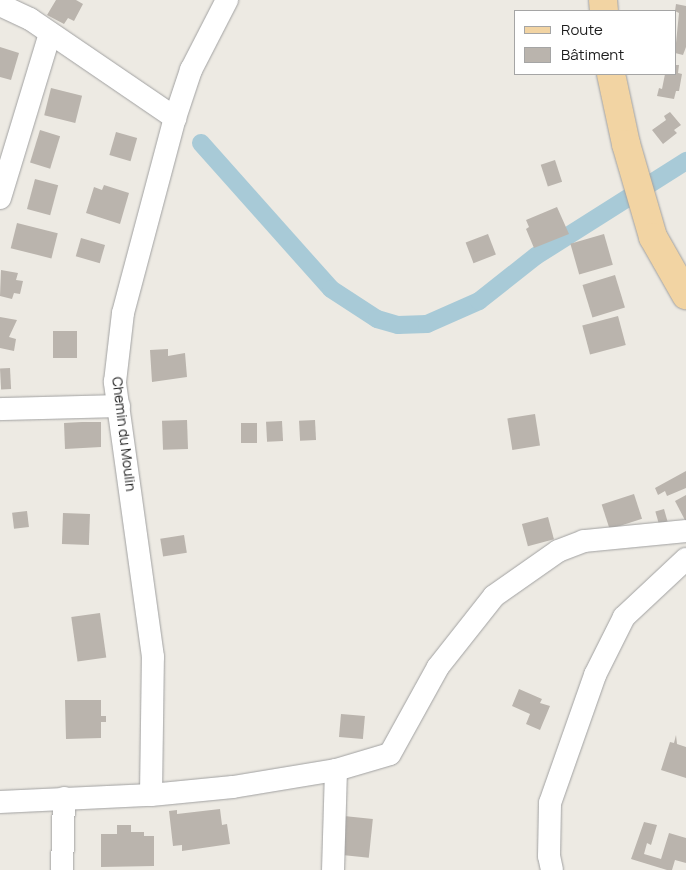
<!DOCTYPE html>
<html>
<head>
<meta charset="utf-8">
<style>
	body { margin:0 }
	#map { position:relative; width:686px; height:870px; overflow:hidden; background:#edeae3; font-family:Manrope,sans-serif }
	div>[style] { position:absolute }
	.canal>* { height:18px; margin:-9px; padding:0 9px; transform-origin:9px; border-radius:9px; background:#a8cad7 }
	.building>* { inset:0; background:#bab4ad; transform-origin:0 0 }
	.roads { filter:drop-shadow(0 0 1px #a1a1a1) drop-shadow(0 0 1px #a1a1a1) }
	.minor>* { height:22px; margin:-11px; padding:0 11px; transform-origin:11px; border-radius:11px; background:#fff }
	.major>* { height:28px; margin:-14px; padding:0 14px; transform-origin:14px; border-radius:14px; background:#f2d4a3 }
	span { translate:-50% -50%; white-space:nowrap; text-align:center; line-height:1.15; -webkit-text-stroke:4px #fff; paint-order:stroke }
	.street-label { font-size:14px; color:#1d1d1d }
	.legend { position:absolute; left:514px; top:10px; width:162px; height:65px; box-sizing:border-box; background:#fff; border:1px solid #a5a5a5; margin:0; padding:6px 9px; list-style:none; font-size:15px; color:#1d1d1d }
	.legend li { display:flex; align-items:center; gap:10px; height:25px }
	.legend b { width:25px; border:1px solid #a5a5a5 }
</style>
</head>
<body>
<div id="map">
	<div class="canal">
		<i style="left:201px;top:143px;width:195px;rotate:48.3deg"></i>
		<i style="left:331px;top:289px;width:55px;rotate:33.1deg"></i>
		<i style="left:377px;top:319px;width:22px;rotate:16deg"></i>
		<i style="left:398px;top:325px;width:29px;rotate:-2deg"></i>
		<i style="left:427px;top:324px;width:57px;rotate:-23.9deg"></i>
		<i style="left:479px;top:301px;width:73px;rotate:-38.3deg"></i>
		<i style="left:536px;top:256px;width:178px;rotate:-32.3deg"></i>
	</div>
	<div class="building">
		<i style="clip-path:polygon(56px 0,76px 0,83px 4px,74px 21px,68px 18px,64px 24px,47px 15px)"></i>
		<i style="clip-path:polygon(676px 4px,686px 6px,686px 47px,683px 55px,675px 53px,679px 13px,675px 11px)"></i>
		<i style="clip-path:polygon(0 47px,19px 53px,11px 80px,0 77px)"></i>
		<i style="clip-path:polygon(675px 65px,679px 65px,678px 73px,682px 74px,679px 91px,676px 91px,674px 99px,657px 96px,659px 88px,662px 89px,665px 74px,675px 74px)"></i>
		<i style="left:51px;top:88px;width:32px;height:28px;rotate:14deg"></i>
		<i style="clip-path:polygon(670px 112px,681px 125px,674px 130px,677px 133px,663px 144px,652px 130px,666px 120px,664px 116px)"></i>
		<i style="left:40px;top:130px;width:21px;height:34px;rotate:17deg"></i>
		<i style="left:116px;top:132px;width:22px;height:24px;rotate:16deg"></i>
		<i style="left:555px;top:160px;width:23px;height:15px;rotate:72deg"></i>
		<i style="left:35px;top:179px;width:24px;height:31px;rotate:15deg"></i>
		<i style="clip-path:polygon(104px 185px,129px 193px,120px 224px,86px 213px,94px 187px,102px 190px)"></i>
		<i style="clip-path:polygon(557px 207px,569px 234px,534px 248px,526px 229px,529px 227px,526px 220px)"></i>
		<i style="left:17px;top:223px;width:42px;height:26px;rotate:14deg"></i>
		<i style="left:488px;top:234px;width:22px;height:24px;rotate:69deg"></i>
		<i style="left:604px;top:234px;width:32px;height:35px;rotate:74deg"></i>
		<i style="left:81px;top:238px;width:25px;height:19px;rotate:16deg"></i>
		<i style="clip-path:polygon(1px 270px,18px 273px,16px 280px,23px 281px,20px 294px,14px 293px,12px 299px,0 296px)"></i>
		<i style="left:615px;top:275px;width:34px;height:34px;rotate:73deg"></i>
		<i style="left:618px;top:316px;width:30px;height:37px;rotate:75deg"></i>
		<i style="clip-path:polygon(0 317px,17px 320px,9px 337px,16px 339px,14px 351px,0 348px)"></i>
		<i style="left:53px;top:331px;width:24px;height:27px"></i>
		<i style="clip-path:polygon(168px 349px,168px 356px,185px 353px,187px 377px,152px 382px,150px 350px)"></i>
		<i style="left:10px;top:368px;width:21px;height:10px;rotate:87deg"></i>
		<i style="left:535px;top:414px;width:32px;height:28px;rotate:81deg"></i>
		<i style="left:187px;top:420px;width:29px;height:25px;rotate:88deg"></i>
		<i style="left:315px;top:420px;width:20px;height:16px;rotate:87deg"></i>
		<i style="left:282px;top:421px;width:20px;height:16px;rotate:87deg"></i>
		<i style="clip-path:polygon(82px 422px,101px 422px,101px 447px,65px 449px,64px 423px)"></i>
		<i style="left:241px;top:423px;width:16px;height:20px"></i>
		<i style="clip-path:polygon(686px 471px,686px 488px,667px 496px,665px 491px,658px 495px,655px 488px)"></i>
		<i style="left:634px;top:494px;width:26px;height:34px;rotate:72deg"></i>
		<i style="clip-path:polygon(686px 495px,686px 522px,675px 501px)"></i>
		<i style="left:664px;top:509px;width:15px;height:9px;rotate:74deg"></i>
		<i style="left:27px;top:511px;width:16px;height:15px;rotate:83deg"></i>
		<i style="left:63px;top:513px;width:27px;height:31px;rotate:2deg"></i>
		<i style="left:548px;top:517px;width:23px;height:27px;rotate:75deg"></i>
		<i style="left:184px;top:535px;width:18px;height:24px;rotate:81deg"></i>
		<i style="left:100px;top:613px;width:45px;height:29px;rotate:82deg"></i>
		<i style="clip-path:polygon(519px 689px,542px 699px,540px 703px,550px 706px,540px 730px,526px 724px,530px 714px,512px 706px)"></i>
		<i style="clip-path:polygon(65px 700px,101px 700px,101px 716px,106px 716px,106px 722px,101px 722px,101px 738px,66px 739px)"></i>
		<i style="left:341px;top:714px;width:24px;height:23px;rotate:5deg"></i>
		<i style="clip-path:polygon(676px 735px,677px 744px,686px 747px,686px 778px,661px 770px,670px 742px,674px 743px)"></i>
		<i style="clip-path:polygon(220px 809px,222px 825px,227px 824px,230px 844px,182px 851px,182px 845px,173px 846px,169px 811px,177px 810px,177px 814px)"></i>
		<i style="left:344px;top:816px;width:29px;height:39px;rotate:6deg"></i>
		<i style="clip-path:polygon(644px 822px,657px 825px,651px 845px,647px 843px,644px 854px,661px 859px,669px 833px,686px 838px,686px 863px,675px 860px,672px 870px,667px 870px,631px 859px)"></i>
		<i style="clip-path:polygon(117px 825px,131px 825px,131px 832px,144px 832px,144px 836px,154px 836px,154px 866px,101px 867px,101px 834px,117px 834px)"></i>
	</div>
	<div class="roads">
		<div class="minor">
			<i style="left:0;top:5px;width:33px;rotate:25deg"></i>
			<i style="left:30px;top:19px;width:176px;rotate:34.3deg"></i>
			<i style="left:0;top:198px;width:172px;rotate:-73.1deg"></i>
			<i style="left:0;top:409px;width:119px;rotate:-1.4deg"></i>
			<i style="left:336px;top:770px;width:56px;rotate:-16.5deg"></i>
			<i style="left:390px;top:754px;width:99px;rotate:-61.1deg"></i>
			<i style="left:438px;top:667px;width:90px;rotate:-51.7deg"></i>
			<i style="left:494px;top:596px;width:78px;rotate:-35.1deg"></i>
			<i style="left:558px;top:551px;width:28px;rotate:-21deg"></i>
			<i style="left:584px;top:541px;width:102px;rotate:-5.6deg"></i>
			<i style="left:151px;top:795px;width:138px;rotate:-89.2deg"></i>
			<i style="left:153px;top:657px;width:278px;rotate:-97.9deg"></i>
			<i style="left:115px;top:382px;width:69px;rotate:-83.4deg"></i>
			<i style="left:123px;top:313px;width:202px;rotate:-75.1deg"></i>
			<i style="left:175px;top:118px;width:51px;rotate:-71.6deg"></i>
			<i style="left:191px;top:70px;width:79px;rotate:-62.8deg"></i>
			<i style="left:0;top:802px;width:151px;rotate:-2.7deg"></i>
			<i style="left:151px;top:795px;width:82px;rotate:-5.6deg"></i>
			<i style="left:233px;top:787px;width:104px;rotate:-9.4deg"></i>
			<i style="left:336px;top:770px;width:100px;rotate:91.7deg"></i>
			<i style="left:62px;top:870px;width:72px;rotate:-88.4deg"></i>
			<i style="left:552px;top:870px;width:14px;rotate:-102deg"></i>
			<i style="left:549px;top:856px;width:53px;rotate:-88.9deg"></i>
			<i style="left:550px;top:803px;width:136px;rotate:-70.6deg"></i>
			<i style="left:595px;top:675px;width:65px;rotate:-63.4deg"></i>
			<i style="left:624px;top:617px;width:85px;rotate:-43.1deg"></i>
		</div>
		<div class="major">
			<i style="left:603px;top:0;width:11px;rotate:85deg"></i>
			<i style="left:611px;top:74px;width:72px;rotate:77.9deg"></i>
			<i style="left:626px;top:144px;width:97px;rotate:73.8deg"></i>
			<i style="left:653px;top:237px;width:67px;rotate:60.4deg"></i>
		</div>
	</div>
	<div class="street-label">
		<span style="left:124px;top:434px;rotate:83deg">Chemin du Moulin</span>
	</div>
	<ul class="legend">
	<li><b style="height:6px;background:#f2d4a3"></b>Route</li>
	<li><b style="height:14px;background:#bab4ad"></b>Bâtiment</li>
	</ul>
</div>
</body>
</html>
